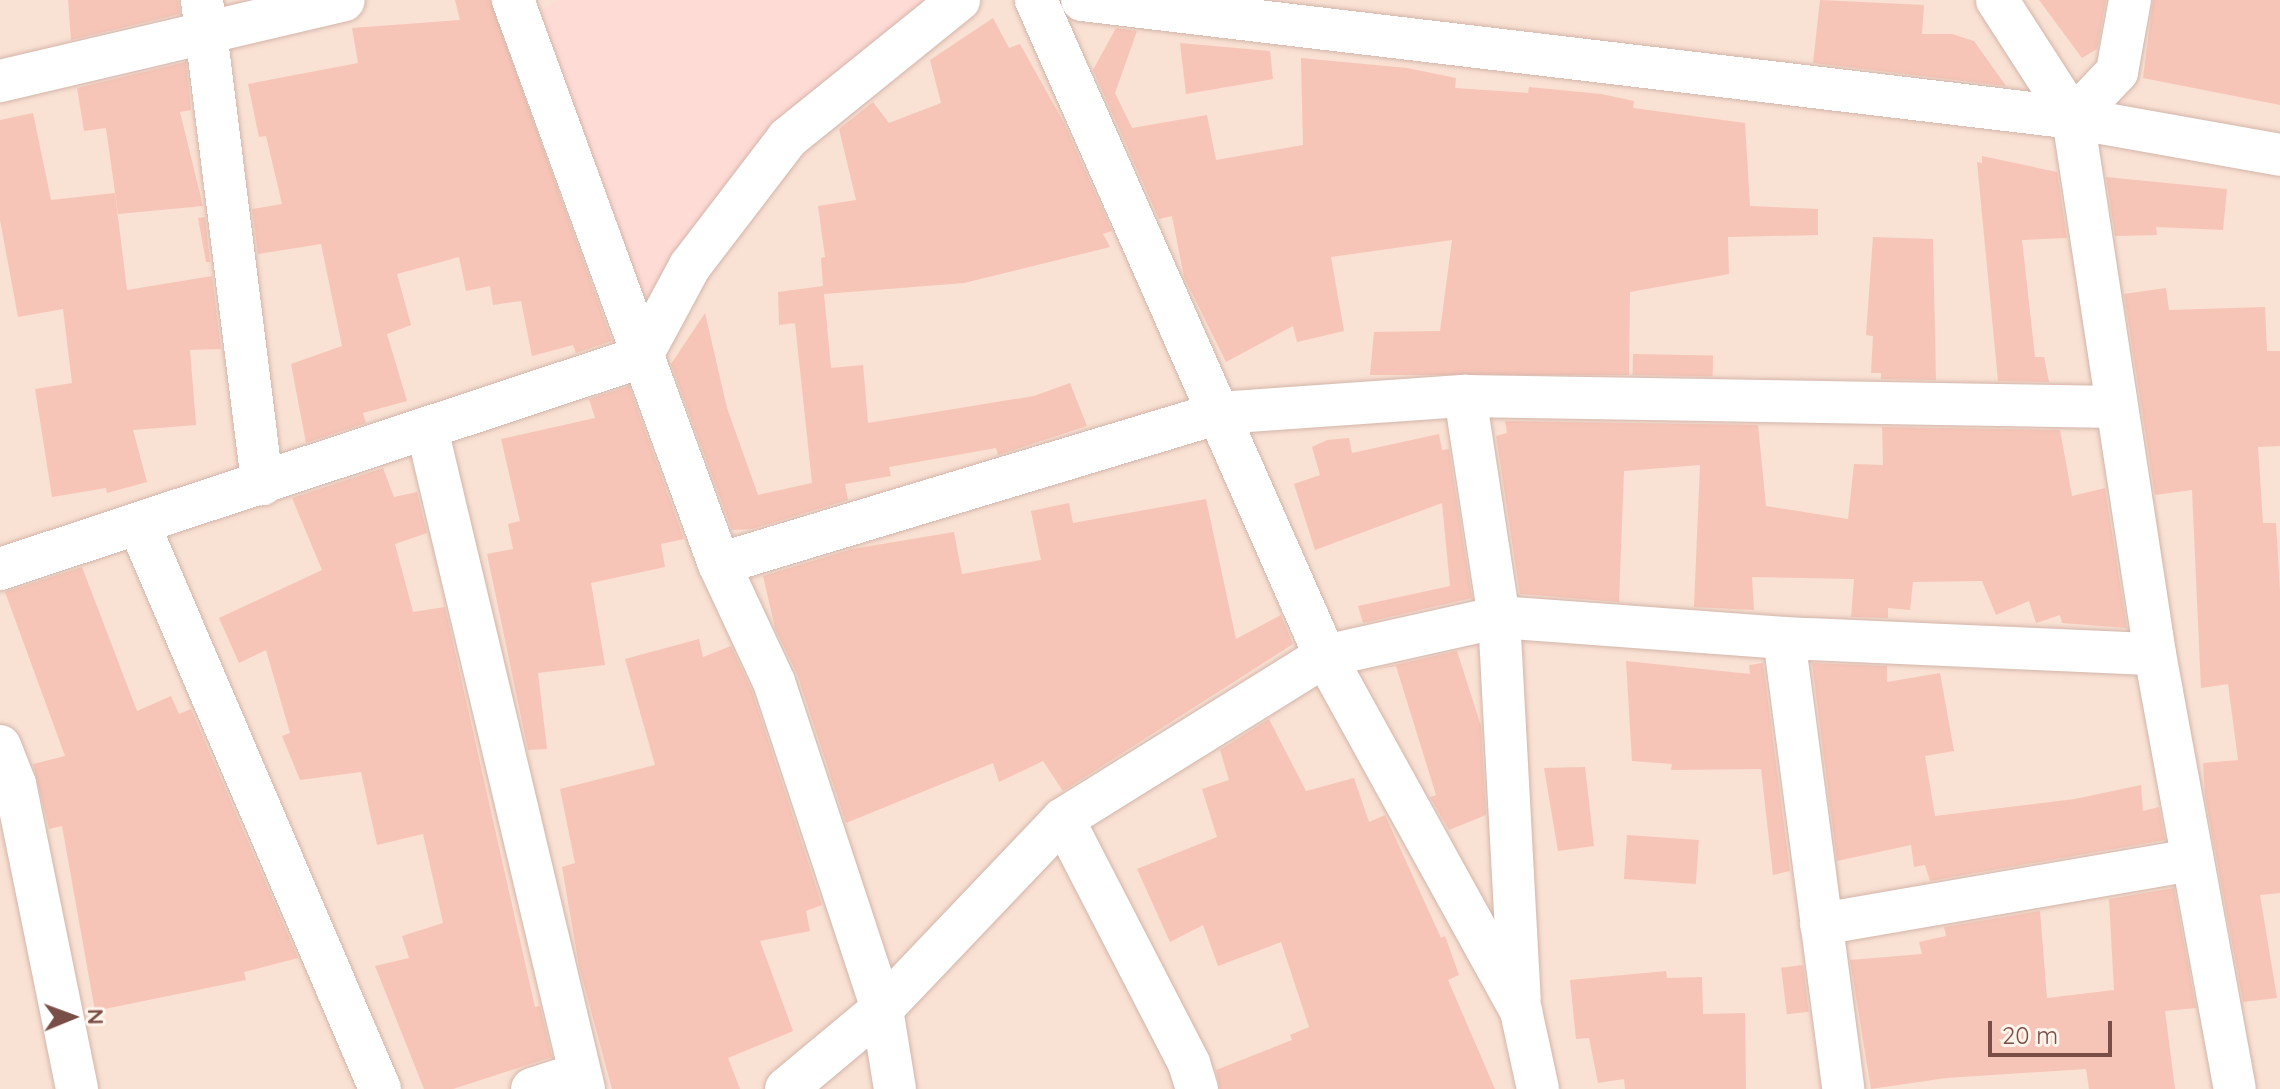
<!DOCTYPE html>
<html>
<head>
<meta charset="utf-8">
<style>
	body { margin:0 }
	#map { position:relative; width:2280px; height:1089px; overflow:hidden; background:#ffeee3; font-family:Quicksand,sans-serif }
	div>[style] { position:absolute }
	.residential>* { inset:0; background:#f9e1d3; transform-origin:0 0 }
	.commercial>* { inset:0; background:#ffdbd6 }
	.building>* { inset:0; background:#f7c5b7; transform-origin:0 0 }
	.roads { filter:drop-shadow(0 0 2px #d3b5aa) drop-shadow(0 0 2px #d3b5aa) }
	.minor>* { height:42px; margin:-21px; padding:0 21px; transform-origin:21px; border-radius:21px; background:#fff }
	span { translate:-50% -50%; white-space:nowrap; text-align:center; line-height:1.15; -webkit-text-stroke:6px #fff4eb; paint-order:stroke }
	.north { position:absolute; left:32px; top:977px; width:80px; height:80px; -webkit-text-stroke:6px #fff4eb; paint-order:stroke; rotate:89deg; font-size:22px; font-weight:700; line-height:32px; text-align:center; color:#794e46 }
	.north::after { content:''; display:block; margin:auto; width:28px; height:36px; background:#794e46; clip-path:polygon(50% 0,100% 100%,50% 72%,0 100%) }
	.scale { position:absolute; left:1988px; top:1021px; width:124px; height:36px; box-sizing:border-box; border:4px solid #794e46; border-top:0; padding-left:10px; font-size:24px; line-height:28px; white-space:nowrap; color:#794e46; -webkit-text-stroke:6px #fff4eb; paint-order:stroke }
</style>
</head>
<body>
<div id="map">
	<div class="residential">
		<i style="left:0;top:0;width:2280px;height:1089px"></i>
	</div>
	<div class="commercial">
		<i style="clip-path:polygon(559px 0,940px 0,646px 322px,539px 13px)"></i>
	</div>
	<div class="building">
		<i style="clip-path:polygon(68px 0,178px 0,180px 14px,71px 40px)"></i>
		<i style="clip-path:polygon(455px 0,490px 0,612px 341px,576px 353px,573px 345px,532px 356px,521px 301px,493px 305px,490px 286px,466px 291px,459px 257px,397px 274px,411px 325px,387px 334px,407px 401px,363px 413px,366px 423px,306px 443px,291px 364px,342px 346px,321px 244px,258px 254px,252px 209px,282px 204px,266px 136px,259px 137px,248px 84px,358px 63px,352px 28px,460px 20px)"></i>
		<i style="clip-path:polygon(1820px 0,1924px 5px,1922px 34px,1952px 34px,1974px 41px,2006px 86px,1813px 63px)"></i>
		<i style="clip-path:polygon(2039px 0,2106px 0,2097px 49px,2082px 58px)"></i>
		<i style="clip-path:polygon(2153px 0,2280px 0,2280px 105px,2143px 78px)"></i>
		<i style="clip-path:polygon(993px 18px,1009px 48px,1020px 44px,1064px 123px,1112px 231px,1103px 234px,1110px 247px,964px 283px,824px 294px,831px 368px,863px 365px,868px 423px,1034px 396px,1070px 383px,1087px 426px,998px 455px,996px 448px,889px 467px,891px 476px,845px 484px,848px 500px,752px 529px,732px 530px,671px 364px,705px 313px,727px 408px,758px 495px,812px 483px,795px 323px,779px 325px,778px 292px,823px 286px,821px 258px,825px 257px,818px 206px,856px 200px,839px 129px,873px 102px,889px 123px,941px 103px,930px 60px)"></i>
		<i style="clip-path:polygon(1116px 28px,1137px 31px,1115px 93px,1132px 128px,1207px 115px,1216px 160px,1303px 145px,1301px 58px,1407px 68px,1456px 78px,1455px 88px,1528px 93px,1529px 87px,1601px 94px,1634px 101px,1633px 108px,1745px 123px,1750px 206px,1818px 209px,1818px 235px,1728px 237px,1729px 274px,1630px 292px,1629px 375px,1370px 375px,1374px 332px,1440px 331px,1452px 240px,1331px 257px,1344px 331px,1297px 342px,1293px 326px,1226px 362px,1184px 277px,1172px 216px,1159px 219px,1093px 70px)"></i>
		<i style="clip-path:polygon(1180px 43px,1270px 51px,1273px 79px,1186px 94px)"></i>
		<i style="clip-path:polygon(186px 62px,191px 110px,180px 112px,203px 206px,118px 214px,106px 128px,84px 131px,77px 88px)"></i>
		<i style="clip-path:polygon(33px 113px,51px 200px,115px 193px,127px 290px,212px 276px,221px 349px,190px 350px,196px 425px,133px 430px,147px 482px,107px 493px,106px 488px,52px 497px,35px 389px,72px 383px,63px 309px,18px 317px,0 220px,0 120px)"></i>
		<i style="clip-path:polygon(1982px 156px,2057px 172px,2067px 238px,2022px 240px,2035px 357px,2044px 357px,2049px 382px,1998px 381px,1977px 162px,1982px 163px)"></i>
		<i style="clip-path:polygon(2106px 177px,2227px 189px,2223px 230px,2156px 227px,2157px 235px,2115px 236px)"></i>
		<i style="clip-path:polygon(205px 217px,210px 262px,206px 262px,198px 218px)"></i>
		<i style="clip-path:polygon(1873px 237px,1933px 239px,1936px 380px,1881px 379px,1881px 373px,1871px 373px,1873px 336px,1866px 335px)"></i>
		<i style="clip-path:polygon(2166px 288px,2169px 310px,2265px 307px,2267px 351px,2280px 351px,2280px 446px,2258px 447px,2263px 523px,2276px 523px,2280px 591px,2280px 893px,2260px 895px,2277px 998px,2243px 1002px,2205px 796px,2203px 763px,2238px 760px,2228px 684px,2201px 688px,2192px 490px,2155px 495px,2124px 294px)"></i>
		<i style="left:1633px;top:354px;width:80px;height:21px;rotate:1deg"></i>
		<i style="clip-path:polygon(629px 386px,684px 539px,661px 544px,665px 567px,591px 583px,605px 665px,538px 673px,547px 749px,528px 750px,487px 554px,513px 549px,508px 524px,520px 521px,501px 439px,595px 418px,589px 399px)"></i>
		<i style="clip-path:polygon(1505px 421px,1758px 425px,1766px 506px,1848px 519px,1854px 464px,1883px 465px,1882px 427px,2060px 430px,2072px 496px,2105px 488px,2127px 628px,2062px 623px,2060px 615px,2036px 623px,2029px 601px,1996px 615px,1982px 581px,1913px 582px,1910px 610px,1888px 608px,1888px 618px,1851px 617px,1854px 579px,1752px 577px,1754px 610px,1694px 607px,1700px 465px,1624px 471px,1619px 602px,1520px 594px,1496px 436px,1507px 433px)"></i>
		<i style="clip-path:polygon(1439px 434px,1442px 450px,1449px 449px,1472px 598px,1363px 623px,1358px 606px,1450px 586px,1442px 503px,1315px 550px,1294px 484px,1320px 475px,1312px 447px,1327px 440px,1349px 438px,1352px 453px)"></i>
		<i style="clip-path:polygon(383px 468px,394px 497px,417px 492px,427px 533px,395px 544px,413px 612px,445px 607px,535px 1007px,540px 1006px,552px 1057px,453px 1089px,424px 1089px,375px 966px,409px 958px,402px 936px,443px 923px,423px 834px,377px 845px,361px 772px,300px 780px,282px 736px,290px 733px,266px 650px,239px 663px,219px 618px,322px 570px,292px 498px)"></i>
		<i style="clip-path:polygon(1206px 499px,1236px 639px,1281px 615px,1293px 644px,1063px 791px,1043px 761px,999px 782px,993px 763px,846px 823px,797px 674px,775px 628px,763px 576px,852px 549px,954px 532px,962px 574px,1041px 560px,1031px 511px,1069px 503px,1073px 523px)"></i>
		<i style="clip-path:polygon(82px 567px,137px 711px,171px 696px,179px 714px,191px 709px,298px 958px,244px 972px,246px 980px,95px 1011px,62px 826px,49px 829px,33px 764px,65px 756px,5px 592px)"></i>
		<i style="clip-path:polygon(699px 639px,703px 657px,731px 646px,752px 691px,822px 905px,806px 911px,810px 931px,760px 941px,793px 1031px,728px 1058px,740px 1089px,612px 1089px,579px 966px,562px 867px,575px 863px,560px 789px,655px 765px,625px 659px)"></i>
		<i style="clip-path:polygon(1457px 651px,1481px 726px,1486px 815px,1449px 830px,1430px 797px,1436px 795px,1396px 666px,1377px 669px)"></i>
		<i style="clip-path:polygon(1626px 661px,1750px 674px,1749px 665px,1763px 663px,1790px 871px,1773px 875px,1761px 769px,1671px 770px,1672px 764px,1632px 761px)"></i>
		<i style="clip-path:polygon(1812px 663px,1887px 666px,1887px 682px,1940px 673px,1954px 751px,1925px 756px,1935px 816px,2075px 799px,2141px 785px,2143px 811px,2159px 807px,2165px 840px,1930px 881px,1925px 865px,1914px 867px,1911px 845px,1837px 861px)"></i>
		<i style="clip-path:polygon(1269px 719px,1306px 791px,1354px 778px,1369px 822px,1385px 815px,1441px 938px,1445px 936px,1459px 975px,1448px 980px,1495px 1089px,1220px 1089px,1216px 1070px,1292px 1040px,1290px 1035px,1309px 1027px,1281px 942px,1218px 966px,1203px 925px,1170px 942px,1137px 869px,1217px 837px,1202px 789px,1229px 780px,1220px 750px)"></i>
		<i style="clip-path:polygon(1585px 767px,1594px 846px,1558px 851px,1544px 768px)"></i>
		<i style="left:1627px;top:835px;width:72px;height:44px;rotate:4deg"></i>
		<i style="clip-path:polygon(2174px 888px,2196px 1008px,2165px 1011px,2175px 1089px,2089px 1089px,2086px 1069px,1946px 1078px,1871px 1089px,1850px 960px,1922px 954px,1919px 942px,1946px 936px,1944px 927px,2040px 911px,2047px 998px,2114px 990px,2109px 899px)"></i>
		<i style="left:1803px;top:965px;width:47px;height:22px;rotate:83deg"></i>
		<i style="clip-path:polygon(1666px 971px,1667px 978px,1702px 977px,1703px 1014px,1745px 1013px,1746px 1089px,1625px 1089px,1624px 1079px,1598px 1083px,1589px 1038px,1576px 1039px,1570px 980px)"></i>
	</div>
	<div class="roads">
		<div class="minor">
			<i style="left:202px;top:0;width:488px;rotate:82.9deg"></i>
			<i style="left:513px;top:0;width:600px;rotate:69.94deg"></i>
			<i style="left:719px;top:564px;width:130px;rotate:65deg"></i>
			<i style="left:774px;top:682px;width:344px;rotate:71.7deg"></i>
			<i style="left:882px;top:1009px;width:81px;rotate:80.8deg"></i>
			<i style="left:1036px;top:0;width:717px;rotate:66.22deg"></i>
			<i style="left:1325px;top:656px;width:406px;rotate:61.1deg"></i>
			<i style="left:1521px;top:1011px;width:80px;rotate:77.7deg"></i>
			<i style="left:1082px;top:0;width:998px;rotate:6.79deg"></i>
			<i style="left:2073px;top:118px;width:210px;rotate:10.1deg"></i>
			<i style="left:1997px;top:0;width:140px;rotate:57.2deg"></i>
			<i style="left:2073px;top:118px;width:542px;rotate:81.3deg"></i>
			<i style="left:2155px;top:654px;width:442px;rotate:79.6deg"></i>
			<i style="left:0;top:81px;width:353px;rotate:-13.2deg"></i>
			<i style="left:2073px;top:118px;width:64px;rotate:-46.3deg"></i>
			<i style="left:2117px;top:72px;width:73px;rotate:-79.8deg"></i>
			<i style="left:1465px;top:396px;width:224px;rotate:81.3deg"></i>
			<i style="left:1499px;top:617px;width:383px;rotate:86.9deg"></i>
			<i style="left:427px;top:429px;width:678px;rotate:76.62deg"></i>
			<i style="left:139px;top:525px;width:613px;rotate:66.86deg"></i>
			<i style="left:719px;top:564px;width:522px;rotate:-16.8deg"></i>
			<i style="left:1219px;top:413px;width:247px;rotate:-4deg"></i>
			<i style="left:1465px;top:396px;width:651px;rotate:0.97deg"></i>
			<i style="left:0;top:569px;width:675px;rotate:-18.3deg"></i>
			<i style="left:641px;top:357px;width:103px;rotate:-61.7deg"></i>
			<i style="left:690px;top:266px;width:161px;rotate:-52.6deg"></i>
			<i style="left:788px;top:138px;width:220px;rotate:-38.9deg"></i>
			<i style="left:1784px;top:638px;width:455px;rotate:82.5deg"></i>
			<i style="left:0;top:746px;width:41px;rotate:68.5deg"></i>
			<i style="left:15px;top:784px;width:311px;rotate:78.5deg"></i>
			<i style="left:1063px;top:819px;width:275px;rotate:62.7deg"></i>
			<i style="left:1189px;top:1063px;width:27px;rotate:73deg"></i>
			<i style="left:1821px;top:924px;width:377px;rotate:-9.8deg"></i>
			<i style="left:532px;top:1089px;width:48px;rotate:-18.1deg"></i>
			<i style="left:786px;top:1089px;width:125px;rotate:-39.8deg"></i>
			<i style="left:882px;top:1009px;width:262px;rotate:-46.4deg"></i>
			<i style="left:1063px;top:819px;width:309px;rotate:-31.9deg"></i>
			<i style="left:1325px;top:656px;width:178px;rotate:-12.6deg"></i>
			<i style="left:1499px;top:617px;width:286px;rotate:4.2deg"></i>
			<i style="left:1784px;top:638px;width:371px;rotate:2.5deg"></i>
		</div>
	</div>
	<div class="north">N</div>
	<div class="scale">20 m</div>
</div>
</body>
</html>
